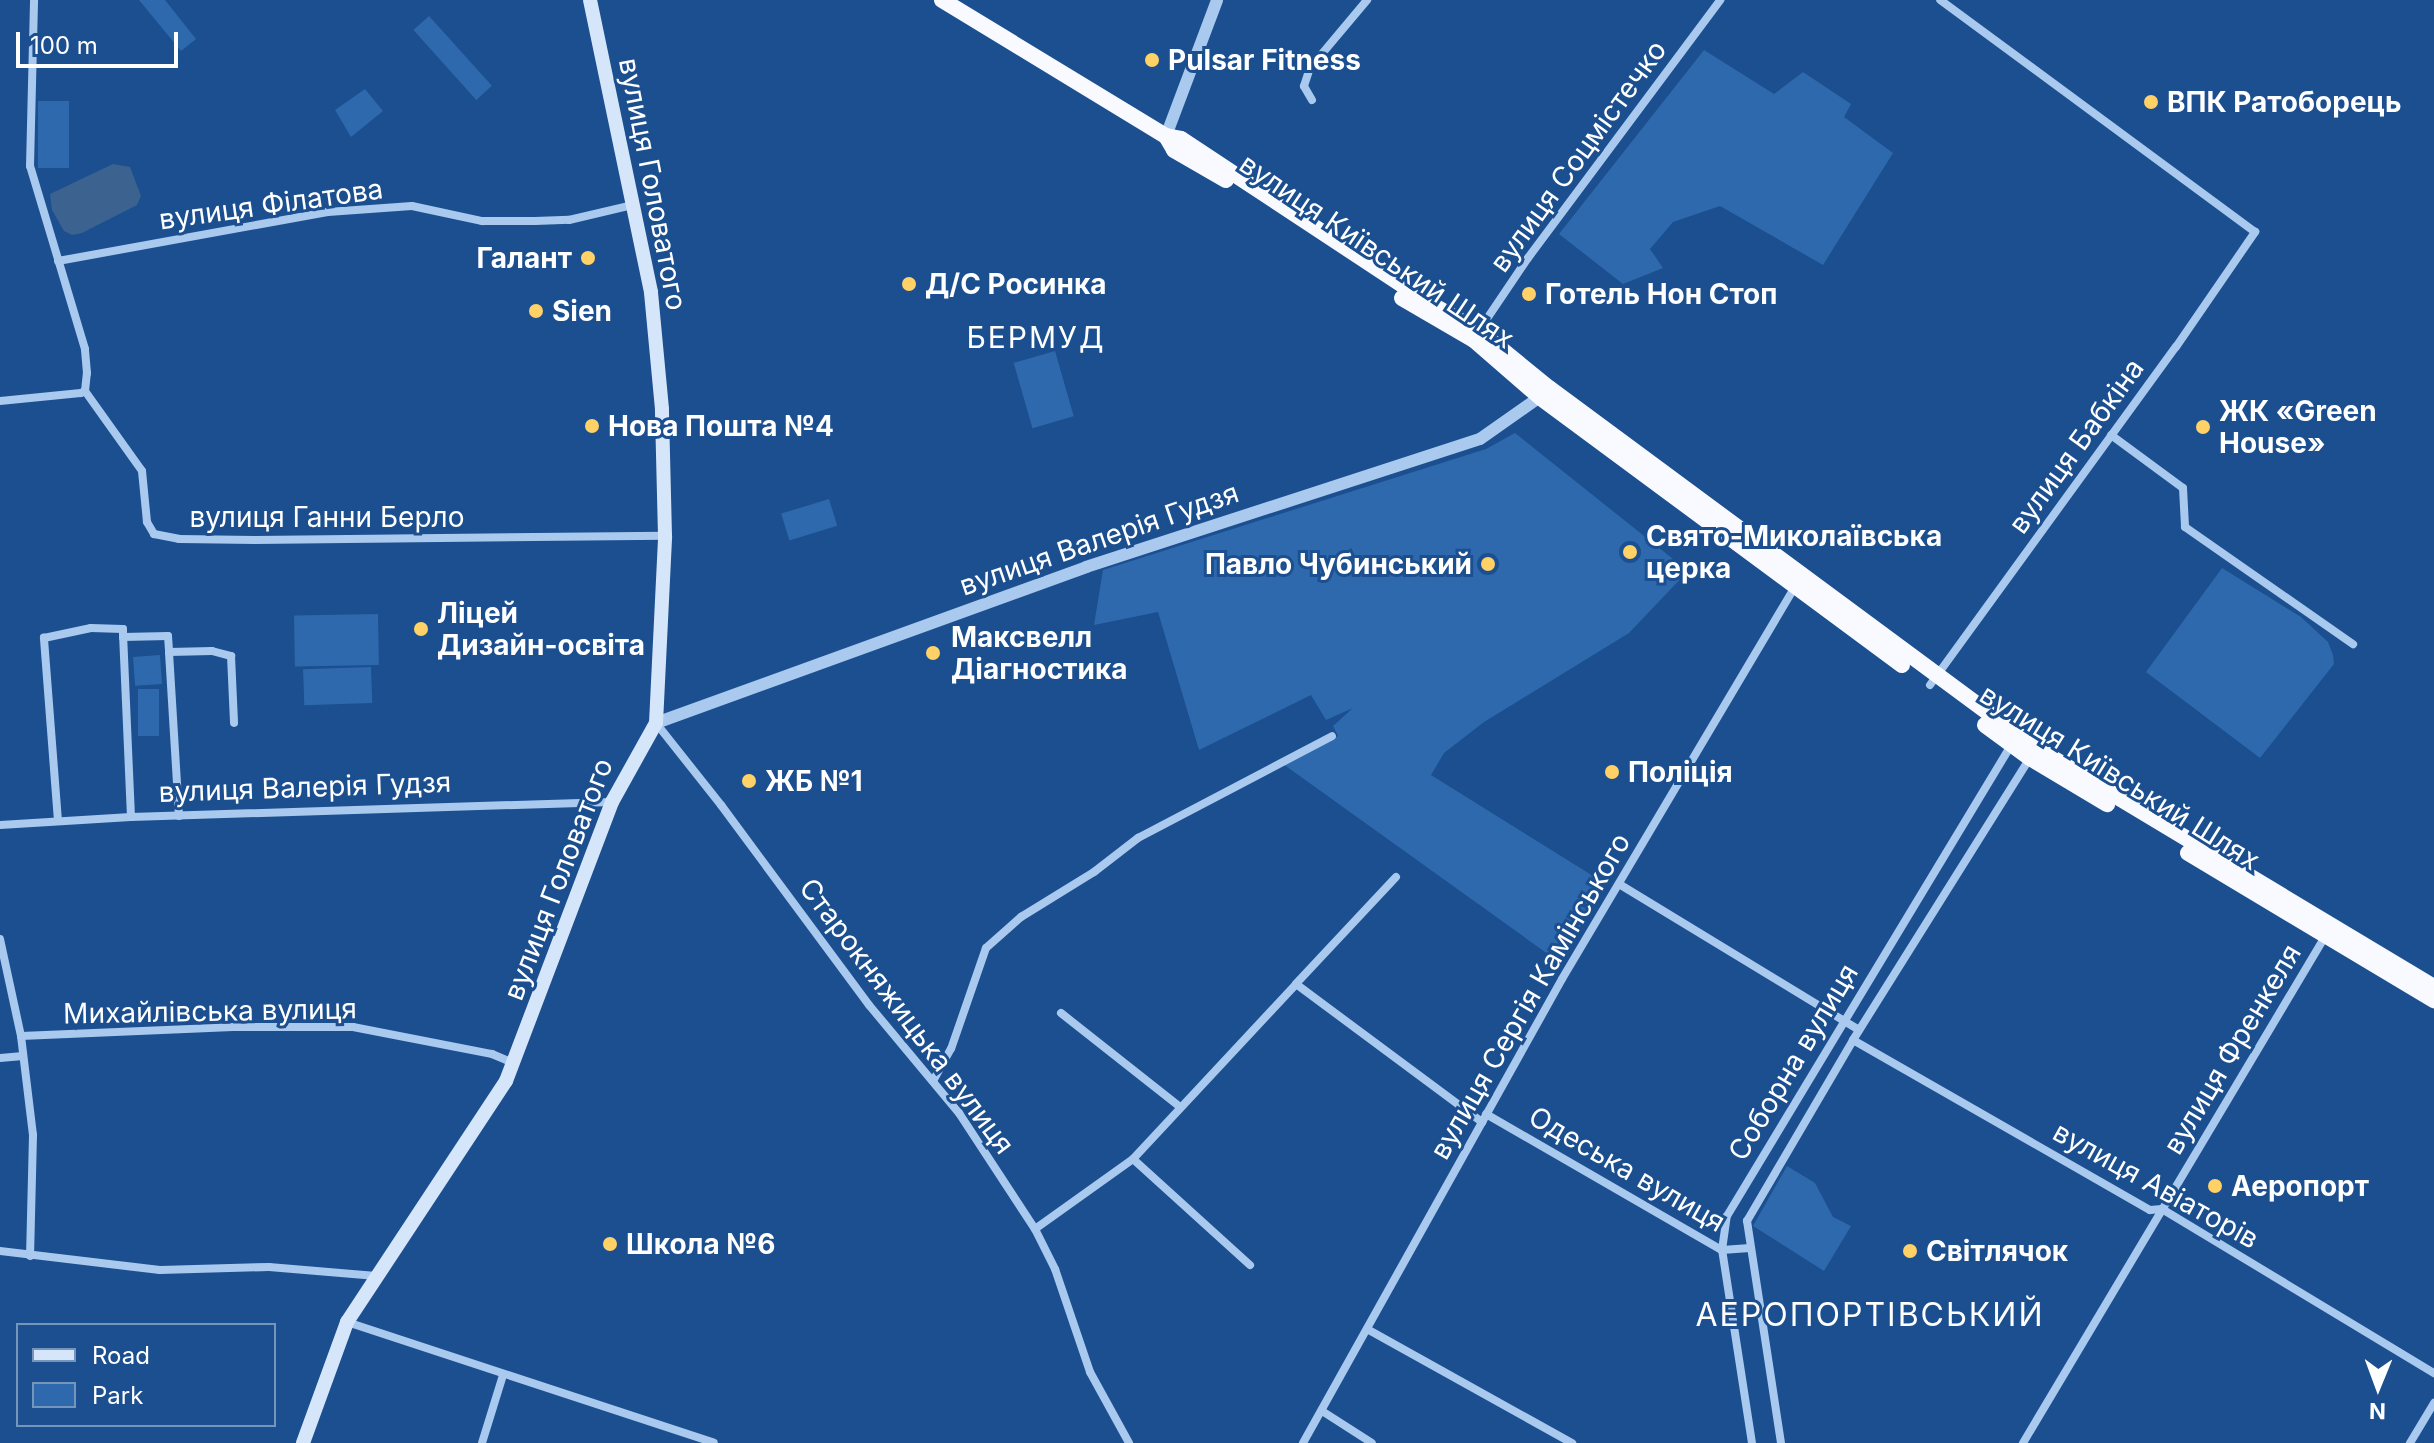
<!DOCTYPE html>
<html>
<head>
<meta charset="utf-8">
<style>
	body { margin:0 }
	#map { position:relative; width:2434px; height:1443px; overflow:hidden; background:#1b4f8f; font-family:Inter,sans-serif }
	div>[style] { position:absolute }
	.green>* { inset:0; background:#2e69ad; transform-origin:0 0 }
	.water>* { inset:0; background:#3c6290 }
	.minor>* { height:8px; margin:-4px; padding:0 4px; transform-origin:4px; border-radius:4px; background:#a9c9ee }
	.tertiary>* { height:12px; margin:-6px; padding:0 6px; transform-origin:6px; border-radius:6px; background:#a9c9ee }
	.secondary>* { height:14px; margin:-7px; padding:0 7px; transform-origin:7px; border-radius:7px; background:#d6e6fa }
	.trunk>* { height:16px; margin:-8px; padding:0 8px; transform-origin:8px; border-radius:8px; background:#f8faff }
	.dots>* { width:22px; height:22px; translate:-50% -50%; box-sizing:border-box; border:4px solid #1b4f8f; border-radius:50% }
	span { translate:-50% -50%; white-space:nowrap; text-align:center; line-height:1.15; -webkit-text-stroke:6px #1b4f8f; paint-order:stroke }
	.poi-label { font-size:28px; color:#fff; font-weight:700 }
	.left { translate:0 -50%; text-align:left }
	.right { translate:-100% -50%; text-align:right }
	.street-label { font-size:28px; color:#fff }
	.neighbourhood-label { font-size:30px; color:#fff; letter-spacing:2px }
	.quarter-label { font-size:32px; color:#fff; letter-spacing:2px }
	.legend { position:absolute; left:16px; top:1323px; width:260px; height:104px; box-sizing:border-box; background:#1b4f8f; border:2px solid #7695bc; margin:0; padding:10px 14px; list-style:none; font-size:24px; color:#fff }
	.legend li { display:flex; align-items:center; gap:16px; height:40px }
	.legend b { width:40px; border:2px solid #7695bc }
	.north { position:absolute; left:2338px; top:1347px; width:80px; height:80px; -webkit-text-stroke:6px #1b4f8f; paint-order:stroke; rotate:181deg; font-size:22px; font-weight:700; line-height:32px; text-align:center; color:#fff }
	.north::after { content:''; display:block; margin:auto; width:28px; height:36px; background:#fff; clip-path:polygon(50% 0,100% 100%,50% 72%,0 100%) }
	.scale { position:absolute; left:16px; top:32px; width:162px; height:36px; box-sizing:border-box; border:4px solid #fff; border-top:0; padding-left:10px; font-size:24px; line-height:28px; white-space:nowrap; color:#fff; -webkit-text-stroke:6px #1b4f8f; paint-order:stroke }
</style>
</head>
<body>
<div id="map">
	<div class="green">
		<i style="clip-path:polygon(139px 0,165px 0,196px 39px,181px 51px)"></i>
		<i style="left:429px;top:16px;width:94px;height:21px;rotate:48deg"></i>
		<i style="clip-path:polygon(1704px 50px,1774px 94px,1803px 72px,1851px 104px,1844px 117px,1893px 153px,1823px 265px,1720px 206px,1673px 222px,1650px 249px,1663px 268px,1623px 284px,1559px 234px)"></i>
		<i style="clip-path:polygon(365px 89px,383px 111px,351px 137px,335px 110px)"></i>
		<i style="left:38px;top:101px;width:31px;height:67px"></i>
		<i style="left:1055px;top:351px;width:68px;height:43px;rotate:74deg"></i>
		<i style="clip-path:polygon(1515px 433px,1688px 571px,1629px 633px,1484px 722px,1444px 753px,1431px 775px,1606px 884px,1559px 962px,1283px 764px,1338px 736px,1333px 726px,1353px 708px,1326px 720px,1311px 695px,1199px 750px,1158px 612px,1094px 625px,1103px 570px,1486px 449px)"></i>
		<i style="left:829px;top:499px;width:28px;height:50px;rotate:73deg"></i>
		<i style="clip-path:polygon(2222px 568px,2301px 617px,2328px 642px,2333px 655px,2334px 664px,2260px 758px,2146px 672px)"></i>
		<i style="left:378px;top:614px;width:51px;height:84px;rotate:89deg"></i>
		<i style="left:160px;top:655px;width:29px;height:27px;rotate:86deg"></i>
		<i style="left:371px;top:667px;width:36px;height:68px;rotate:88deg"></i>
		<i style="left:138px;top:689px;width:21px;height:47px"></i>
		<i style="clip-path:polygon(1787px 1166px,1815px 1183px,1833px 1217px,1851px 1226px,1824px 1271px,1753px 1226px)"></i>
	</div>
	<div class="water">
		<i style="clip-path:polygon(113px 164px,130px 167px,141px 196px,137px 205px,82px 233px,72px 235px,64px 231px,52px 210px,50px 194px)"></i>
	</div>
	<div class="minor">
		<i style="left:1312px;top:100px;width:16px;rotate:-120deg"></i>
		<i style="left:1304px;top:86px;width:19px;rotate:-72deg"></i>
		<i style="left:1310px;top:68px;width:89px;rotate:-50deg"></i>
		<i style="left:58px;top:261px;width:274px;rotate:-10.3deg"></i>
		<i style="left:328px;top:212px;width:84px;rotate:-4.1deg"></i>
		<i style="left:412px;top:206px;width:72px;rotate:12.1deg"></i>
		<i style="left:482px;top:221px;width:53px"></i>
		<i style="left:535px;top:221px;width:34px;rotate:-2deg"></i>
		<i style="left:569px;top:220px;width:66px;rotate:-13.2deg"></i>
		<i style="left:1478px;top:332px;width:89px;rotate:-56deg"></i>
		<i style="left:1528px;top:258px;width:322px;rotate:-53.3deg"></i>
		<i style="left:85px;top:391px;width:98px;rotate:54.5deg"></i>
		<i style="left:142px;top:471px;width:51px;rotate:84.4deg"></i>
		<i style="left:147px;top:522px;width:14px;rotate:60deg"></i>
		<i style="left:154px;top:534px;width:25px;rotate:11deg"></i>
		<i style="left:179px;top:539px;width:76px;rotate:0.8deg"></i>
		<i style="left:255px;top:540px;width:410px;rotate:-0.6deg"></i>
		<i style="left:0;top:401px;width:81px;rotate:-5.6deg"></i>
		<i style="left:81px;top:393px;width:4px;rotate:-27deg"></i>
		<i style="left:85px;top:391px;width:18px;rotate:-84deg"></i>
		<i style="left:87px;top:373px;width:24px;rotate:-95deg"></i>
		<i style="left:85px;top:349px;width:191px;rotate:-106.7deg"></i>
		<i style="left:30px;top:166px;width:166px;rotate:-88.6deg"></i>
		<i style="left:2111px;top:435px;width:89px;rotate:36.4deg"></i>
		<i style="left:2183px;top:488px;width:39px;rotate:87deg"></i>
		<i style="left:2185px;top:527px;width:205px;rotate:34.9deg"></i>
		<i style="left:1930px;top:685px;width:418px;rotate:-54deg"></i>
		<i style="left:2176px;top:347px;width:140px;rotate:-55.5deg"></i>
		<i style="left:2255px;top:232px;width:391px;rotate:-143.6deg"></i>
		<i style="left:656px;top:723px;width:105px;rotate:51.6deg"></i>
		<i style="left:721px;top:805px;width:249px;rotate:53.5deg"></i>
		<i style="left:869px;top:1005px;width:141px;rotate:50.2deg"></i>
		<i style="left:959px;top:1113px;width:139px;rotate:56.8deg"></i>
		<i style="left:1035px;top:1229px;width:45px;rotate:63.4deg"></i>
		<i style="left:1055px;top:1269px;width:109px;rotate:71.2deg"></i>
		<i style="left:1090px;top:1372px;width:81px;rotate:61.2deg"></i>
		<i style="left:179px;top:816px;width:164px;rotate:-93.5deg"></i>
		<i style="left:169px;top:652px;width:43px;rotate:-1.3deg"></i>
		<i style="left:212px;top:651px;width:20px;rotate:15deg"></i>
		<i style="left:231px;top:656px;width:67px;rotate:87.4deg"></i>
		<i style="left:131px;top:817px;width:180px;rotate:-92.5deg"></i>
		<i style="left:123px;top:637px;width:45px;rotate:-1.3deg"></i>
		<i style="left:168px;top:636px;width:16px;rotate:86deg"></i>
		<i style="left:58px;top:821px;width:184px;rotate:-94.4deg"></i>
		<i style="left:44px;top:638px;width:48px;rotate:-12deg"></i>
		<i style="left:91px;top:628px;width:32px;rotate:2deg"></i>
		<i style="left:123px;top:629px;width:8px;rotate:90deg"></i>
		<i style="left:0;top:825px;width:131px;rotate:-3.5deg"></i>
		<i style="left:131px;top:817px;width:481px;rotate:-1.8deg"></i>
		<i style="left:1396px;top:877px;width:146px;rotate:133.1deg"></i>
		<i style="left:1296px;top:984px;width:232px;rotate:36.6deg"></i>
		<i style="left:1619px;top:884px;width:281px;rotate:31.3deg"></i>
		<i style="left:0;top:939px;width:99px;rotate:77.8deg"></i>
		<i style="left:21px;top:1036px;width:100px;rotate:83.1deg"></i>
		<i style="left:33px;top:1135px;width:121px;rotate:91.4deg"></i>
		<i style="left:1061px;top:1013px;width:152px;rotate:38.3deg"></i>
		<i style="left:21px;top:1036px;width:212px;rotate:-2.4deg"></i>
		<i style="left:233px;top:1027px;width:120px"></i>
		<i style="left:353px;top:1027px;width:142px;rotate:11deg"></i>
		<i style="left:492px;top:1054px;width:23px;rotate:23deg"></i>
		<i style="left:1853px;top:1040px;width:342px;rotate:29.8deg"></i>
		<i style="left:2150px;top:1210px;width:12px;rotate:-5deg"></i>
		<i style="left:2162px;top:1209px;width:318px;rotate:31.1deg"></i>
		<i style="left:0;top:1058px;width:23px;rotate:-5deg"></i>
		<i style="left:933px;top:1081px;width:37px;rotate:-61deg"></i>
		<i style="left:951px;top:1049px;width:107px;rotate:-70.9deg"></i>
		<i style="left:986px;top:948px;width:47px;rotate:-41.5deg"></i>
		<i style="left:1021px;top:917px;width:86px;rotate:-31.7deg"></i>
		<i style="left:1094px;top:872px;width:56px;rotate:-37.7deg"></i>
		<i style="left:1138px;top:838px;width:219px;rotate:-27.7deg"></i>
		<i style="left:1486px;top:1114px;width:272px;rotate:30deg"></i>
		<i style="left:1722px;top:1250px;width:28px;rotate:-4deg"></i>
		<i style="left:1133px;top:1159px;width:158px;rotate:42.2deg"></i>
		<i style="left:1035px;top:1229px;width:120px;rotate:-35.5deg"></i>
		<i style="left:1133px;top:1159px;width:239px;rotate:-47deg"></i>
		<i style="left:0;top:1251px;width:161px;rotate:6.8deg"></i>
		<i style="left:160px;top:1270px;width:109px;rotate:-1.6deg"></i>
		<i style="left:269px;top:1267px;width:108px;rotate:4.8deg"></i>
		<i style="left:347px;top:1322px;width:386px;rotate:18.2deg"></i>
		<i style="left:1367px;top:1329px;width:235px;rotate:29.1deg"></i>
		<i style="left:1322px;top:1411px;width:59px;rotate:32.6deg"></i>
		<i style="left:482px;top:1443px;width:71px;rotate:-72.8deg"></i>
		<i style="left:1303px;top:1443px;width:531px;rotate:-60.83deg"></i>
		<i style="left:1562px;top:979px;width:460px;rotate:-59.3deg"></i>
		<i style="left:1752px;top:1443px;width:195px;rotate:-98.8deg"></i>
		<i style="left:1722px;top:1250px;width:34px;rotate:-82deg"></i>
		<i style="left:1727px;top:1216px;width:554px;rotate:-58.89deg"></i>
		<i style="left:1781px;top:1443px;width:225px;rotate:-98.7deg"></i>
		<i style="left:1747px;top:1221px;width:210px;rotate:-59.6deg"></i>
		<i style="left:1853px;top:1040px;width:333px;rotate:-57.9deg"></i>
		<i style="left:2023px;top:1443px;width:592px;rotate:-59.19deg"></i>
		<i style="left:2410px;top:1443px;width:47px;rotate:-59deg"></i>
	</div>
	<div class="tertiary">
		<i style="left:1166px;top:136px;width:145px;rotate:-69.4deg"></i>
		<i style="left:656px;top:723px;width:457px;rotate:-19.9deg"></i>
		<i style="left:1086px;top:567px;width:414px;rotate:-18deg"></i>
		<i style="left:1480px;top:439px;width:78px;rotate:-35.1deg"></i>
	</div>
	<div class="secondary">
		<i style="left:303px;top:1443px;width:129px;rotate:-70deg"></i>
		<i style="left:347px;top:1322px;width:289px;rotate:-56.6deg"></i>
		<i style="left:506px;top:1081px;width:298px;rotate:-69.2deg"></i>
		<i style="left:612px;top:802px;width:90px;rotate:-60.9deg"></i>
		<i style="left:656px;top:723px;width:187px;rotate:-87.2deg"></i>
		<i style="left:665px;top:536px;width:127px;rotate:-91.4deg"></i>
		<i style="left:662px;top:409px;width:118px;rotate:-95.4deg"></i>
		<i style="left:651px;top:292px;width:298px;rotate:-101.8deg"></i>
	</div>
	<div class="trunk">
		<i style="left:942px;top:0;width:262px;rotate:31.3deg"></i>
		<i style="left:1166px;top:136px;width:15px;rotate:11deg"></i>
		<i style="left:1181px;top:139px;width:303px;rotate:33.4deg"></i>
		<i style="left:1434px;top:306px;width:51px;rotate:29.1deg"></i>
		<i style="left:1479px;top:331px;width:90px;rotate:39.2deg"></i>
		<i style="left:1549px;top:388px;width:606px;rotate:36.47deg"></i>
		<i style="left:2036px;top:748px;width:464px;rotate:31deg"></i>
		<i style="left:1166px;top:136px;width:16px;rotate:60deg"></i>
		<i style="left:1174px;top:150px;width:60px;rotate:30deg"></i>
		<i style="left:1402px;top:298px;width:83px;rotate:30.3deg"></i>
		<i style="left:1474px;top:340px;width:89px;rotate:40.9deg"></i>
		<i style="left:1541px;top:398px;width:449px;rotate:36.5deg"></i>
		<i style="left:1985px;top:725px;width:56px;rotate:36.3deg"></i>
		<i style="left:2030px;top:758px;width:90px;rotate:30.9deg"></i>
		<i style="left:2188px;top:853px;width:287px;rotate:30.9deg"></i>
	</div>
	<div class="dots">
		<i style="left:1152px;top:60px;background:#ffd166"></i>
		<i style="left:2151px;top:102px;background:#ffd166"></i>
		<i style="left:588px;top:258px;background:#ffd166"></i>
		<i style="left:909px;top:284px;background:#ffd166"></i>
		<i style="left:1529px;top:294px;background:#ffd166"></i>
		<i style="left:536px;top:311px;background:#ffd166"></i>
		<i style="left:592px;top:426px;background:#ffd166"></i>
		<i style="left:2203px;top:427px;background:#ffd166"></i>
		<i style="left:1630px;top:552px;background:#ffd166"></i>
		<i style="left:1488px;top:564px;background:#ffd166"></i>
		<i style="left:421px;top:629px;background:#ffd166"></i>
		<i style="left:933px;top:653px;background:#ffd166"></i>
		<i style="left:1612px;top:772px;background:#ffd166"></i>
		<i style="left:749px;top:781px;background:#ffd166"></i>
		<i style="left:2215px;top:1186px;background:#ffd166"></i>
		<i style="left:610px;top:1244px;background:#ffd166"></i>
		<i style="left:1910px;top:1251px;background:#ffd166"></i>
	</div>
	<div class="poi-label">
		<span class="left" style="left:1168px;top:60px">Pulsar Fitness</span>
		<span class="left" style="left:2167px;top:102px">ВПК Ратоборець</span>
		<span class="right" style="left:572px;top:258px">Галант</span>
		<span class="left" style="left:925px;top:284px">Д/С Росинка</span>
		<span class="left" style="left:1545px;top:294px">Готель Нон Стоп</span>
		<span class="left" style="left:552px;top:311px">Sien</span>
		<span class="left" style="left:2219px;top:427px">ЖК «Green<br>House»</span>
		<span class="left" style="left:608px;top:426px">Нова Пошта №4</span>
		<span class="left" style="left:1646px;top:552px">Свято-Миколаївська<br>церка</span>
		<span class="right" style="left:1472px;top:564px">Павло Чубинський</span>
		<span class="left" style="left:437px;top:629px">Ліцей<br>Дизайн-освіта</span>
		<span class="left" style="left:951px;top:653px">Максвелл<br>Діагностика</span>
		<span class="left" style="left:1628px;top:772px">Поліція</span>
		<span class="left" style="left:765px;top:781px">ЖБ №1</span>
		<span class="left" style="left:2231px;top:1186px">Аеропорт</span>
		<span class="left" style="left:626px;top:1244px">Школа №6</span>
		<span class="left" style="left:1926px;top:1251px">Світлячок</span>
	</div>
	<div class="street-label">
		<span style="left:1578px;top:156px;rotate:-54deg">вулиця Соцмістечко</span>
		<span style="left:653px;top:184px;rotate:79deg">вулиця Головатого</span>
		<span style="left:271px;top:204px;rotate:-8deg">вулиця Філатова</span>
		<span style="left:1377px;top:251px;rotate:34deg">вулиця Київський Шлях</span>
		<span style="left:2076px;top:446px;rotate:-54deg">вулиця Бабкіна</span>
		<span style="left:327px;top:517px">вулиця Ганни Берло</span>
		<span style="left:1099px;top:539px;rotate:-19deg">вулиця Валерія Гудзя</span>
		<span style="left:2120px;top:777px;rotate:32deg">вулиця Київський Шлях</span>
		<span style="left:305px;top:787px;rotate:-2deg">вулиця Валерія Гудзя</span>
		<span style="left:558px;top:879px;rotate:-69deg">вулиця Головатого</span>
		<span style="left:1530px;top:996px;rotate:-60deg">вулиця Сергія Камінського</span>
		<span style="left:210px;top:1011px;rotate:-1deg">Михайлівська вулиця</span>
		<span style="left:907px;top:1016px;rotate:53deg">Старокняжицька вулиця</span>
		<span style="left:2232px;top:1049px;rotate:-59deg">вулиця Френкеля</span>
		<span style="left:1793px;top:1062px;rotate:-59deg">Соборна вулиця</span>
		<span style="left:1627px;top:1169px;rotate:30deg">Одеська вулиця</span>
		<span style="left:2156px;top:1185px;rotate:29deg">вулиця Авіаторів</span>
	</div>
	<div class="neighbourhood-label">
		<span style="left:1036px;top:337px">БЕРМУД</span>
	</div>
	<div class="quarter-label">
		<span style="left:1870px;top:1315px">АЕРОПОРТІВСЬКИЙ</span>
	</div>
	<ul class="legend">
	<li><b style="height:10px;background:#d6e6fa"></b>Road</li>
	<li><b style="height:22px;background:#2e69ad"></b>Park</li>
	</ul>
	<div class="north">N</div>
	<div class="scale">100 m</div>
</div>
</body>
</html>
